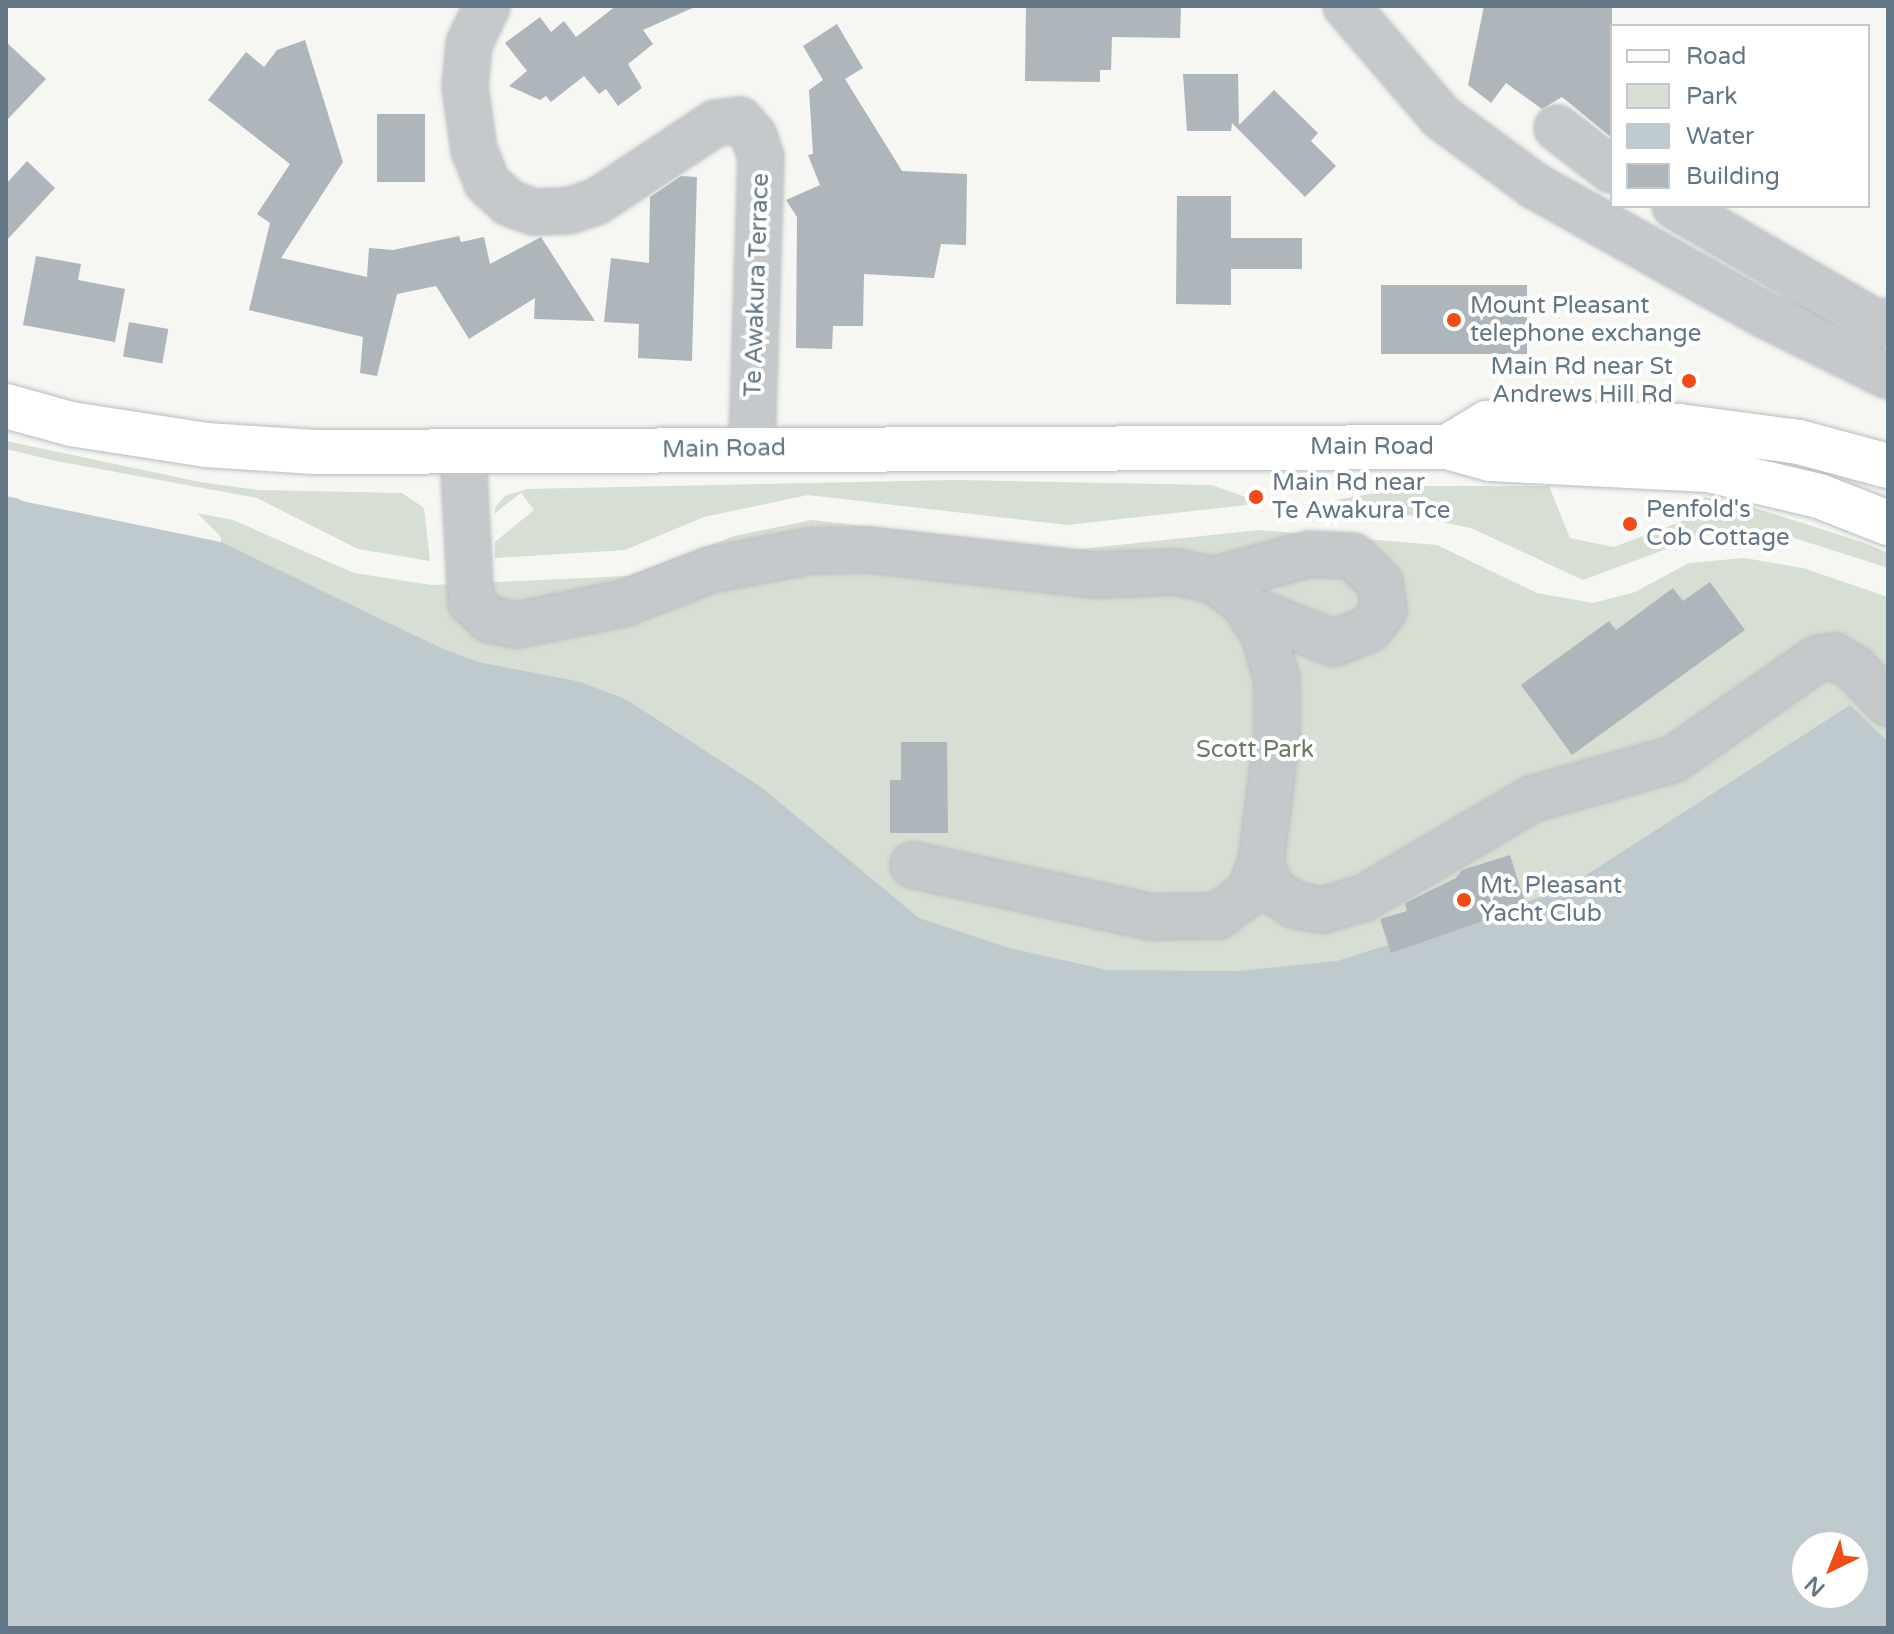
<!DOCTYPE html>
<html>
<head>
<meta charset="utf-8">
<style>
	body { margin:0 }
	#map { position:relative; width:1894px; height:1634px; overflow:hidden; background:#f6f6f2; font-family:"Varela Round",sans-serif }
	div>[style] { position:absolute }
	.green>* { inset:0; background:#d7ded3 }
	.water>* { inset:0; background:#bfcacf }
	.pier>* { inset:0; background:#f6f6f2 }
	.building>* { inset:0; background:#aeb6bb; transform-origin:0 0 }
	.roads { filter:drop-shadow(0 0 2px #b8bcc0) drop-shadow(0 0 2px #b8bcc0) }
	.minor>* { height:44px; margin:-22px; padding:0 22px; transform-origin:22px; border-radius:22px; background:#c5c9cc }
	.major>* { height:44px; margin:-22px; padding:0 22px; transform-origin:22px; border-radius:22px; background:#fff }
	.dots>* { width:22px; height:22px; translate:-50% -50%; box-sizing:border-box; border:4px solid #fff; border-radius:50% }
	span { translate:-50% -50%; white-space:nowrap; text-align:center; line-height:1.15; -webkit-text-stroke:8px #fff; paint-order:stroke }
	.street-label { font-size:24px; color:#637685 }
	.poi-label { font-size:24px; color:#637685 }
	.left { translate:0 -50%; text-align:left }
	.right { translate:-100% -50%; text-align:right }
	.park-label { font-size:24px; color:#677c62 }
	.frame { position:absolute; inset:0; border:8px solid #637685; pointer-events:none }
	.legend { position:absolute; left:1610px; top:24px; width:260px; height:184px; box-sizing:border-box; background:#fff; border:2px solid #c1c8ce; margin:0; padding:10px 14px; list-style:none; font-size:24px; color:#637685 }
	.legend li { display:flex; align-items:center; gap:16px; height:40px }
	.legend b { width:40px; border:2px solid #c1c8ce }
	.north { position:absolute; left:1790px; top:1530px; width:80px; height:80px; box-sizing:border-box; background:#fff; border:2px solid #c1c8ce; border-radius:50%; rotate:223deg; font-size:22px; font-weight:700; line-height:32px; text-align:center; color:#637685 }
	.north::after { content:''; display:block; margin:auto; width:28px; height:36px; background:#ef4c19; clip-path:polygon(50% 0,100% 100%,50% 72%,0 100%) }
</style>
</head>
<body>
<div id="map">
	<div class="green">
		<i style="clip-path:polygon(6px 441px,200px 482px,258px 490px,402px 493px,424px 508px,430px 561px,358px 549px,257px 498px,56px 461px,6px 449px)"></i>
		<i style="clip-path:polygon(956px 480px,1212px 485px,1254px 500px,1246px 505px,1067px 525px,808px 495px,704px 517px,625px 550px,495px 558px,495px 542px,534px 510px,521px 493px,494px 514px,496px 506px,505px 496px,527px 489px)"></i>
		<i style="clip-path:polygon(1416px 486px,1549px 486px,1570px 538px,1614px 547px,1693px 517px,1701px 520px,1704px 497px,1736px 502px,1865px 543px,1888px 553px,1888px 568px,1782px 534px,1730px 531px,1699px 537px,1583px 580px,1471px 528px,1336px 500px)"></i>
		<i style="clip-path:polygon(6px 496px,222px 538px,197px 513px,233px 520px,354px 573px,431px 585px,628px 576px,734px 536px,812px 520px,1071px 550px,1259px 530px,1437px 545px,1537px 593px,1593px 603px,1635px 592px,1689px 563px,1744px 558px,1803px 568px,1888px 597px,1888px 1074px,6px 1628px)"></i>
	</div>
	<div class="water">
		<i style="clip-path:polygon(evenodd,6px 496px,221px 542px,443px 649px,478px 662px,581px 682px,627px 700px,761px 787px,919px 918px,1009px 948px,1107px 970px,1238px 971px,1337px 961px,1563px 890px,1850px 705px,1888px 742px,1888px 1628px,6px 1628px,6px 496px,1806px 1546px,1854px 1546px,1854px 1594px,1806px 1594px,1806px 1546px)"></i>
	</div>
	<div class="pier">
		<i style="clip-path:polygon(7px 492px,221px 538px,221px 542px,22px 501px)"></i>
	</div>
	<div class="building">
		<i style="clip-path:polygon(616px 6px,697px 6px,643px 30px,653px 44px,628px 64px,642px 88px,618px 106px,606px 89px,599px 94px,584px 76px,551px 102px,546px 96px,540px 100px,509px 86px,527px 71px,505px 43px,540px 17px,551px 32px,564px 21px,576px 37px)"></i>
		<i style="clip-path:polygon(1026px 6px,1181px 7px,1180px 38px,1112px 37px,1111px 70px,1100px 70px,1100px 82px,1025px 81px)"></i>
		<i style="clip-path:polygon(1484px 6px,1612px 6px,1612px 138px,1562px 97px,1542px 109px,1506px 83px,1491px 103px,1468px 85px)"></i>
		<i style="clip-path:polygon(837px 24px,863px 68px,845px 79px,902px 171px,967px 174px,966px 245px,941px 244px,934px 278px,864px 274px,863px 326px,833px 326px,832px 349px,796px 348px,797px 217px,786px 200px,820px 185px,808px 155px,813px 154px,809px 90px,823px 80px,803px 46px)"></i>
		<i style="clip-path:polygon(305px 40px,343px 162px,281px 258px,367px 277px,369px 248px,393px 250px,459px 236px,461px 242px,484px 237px,490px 264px,541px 237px,595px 321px,534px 319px,535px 298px,469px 339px,436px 286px,397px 294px,377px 376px,360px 373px,363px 337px,249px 310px,270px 223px,257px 214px,290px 164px,208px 100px,246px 52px,264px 67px,277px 50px)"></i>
		<i style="clip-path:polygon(6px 42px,46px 79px,6px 121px)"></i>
		<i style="clip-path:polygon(1183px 74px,1238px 74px,1239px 125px,1274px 90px,1318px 133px,1311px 141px,1336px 166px,1305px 197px,1232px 123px,1231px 131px,1187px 131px)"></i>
		<i style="left:377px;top:114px;width:48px;height:68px"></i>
		<i style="clip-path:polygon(27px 161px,55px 188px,6px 241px,6px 184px)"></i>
		<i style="clip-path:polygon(681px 176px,697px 177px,692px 361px,638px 358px,639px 324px,604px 322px,611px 258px,649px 263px,650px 197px)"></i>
		<i style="clip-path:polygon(1177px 196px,1231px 196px,1231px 238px,1302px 238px,1302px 269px,1231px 269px,1231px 305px,1176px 304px)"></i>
		<i style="clip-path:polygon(36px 256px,81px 264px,78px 280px,125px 289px,115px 342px,23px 325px)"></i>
		<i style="left:1381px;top:285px;width:146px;height:69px"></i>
		<i style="left:129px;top:322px;width:40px;height:35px;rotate:10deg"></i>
		<i style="clip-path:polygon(1710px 582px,1745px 630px,1572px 755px,1521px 685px,1609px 621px,1616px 630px,1673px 588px,1683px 601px)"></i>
		<i style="clip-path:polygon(901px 742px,947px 742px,948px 833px,890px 833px,890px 780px,901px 780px)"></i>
		<i style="clip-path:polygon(1510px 855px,1526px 906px,1391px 953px,1380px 919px,1407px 911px,1405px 903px,1456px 878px,1462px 870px)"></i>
	</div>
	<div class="roads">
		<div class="minor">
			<i style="left:487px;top:6px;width:42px;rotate:115.3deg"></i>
			<i style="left:469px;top:44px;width:43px;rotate:95.3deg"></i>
			<i style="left:465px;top:87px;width:64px;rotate:81.9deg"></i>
			<i style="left:474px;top:150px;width:35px;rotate:68deg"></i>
			<i style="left:487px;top:183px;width:30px;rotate:42deg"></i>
			<i style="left:509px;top:203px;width:27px;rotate:20deg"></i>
			<i style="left:534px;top:212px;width:34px;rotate:-2deg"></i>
			<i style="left:568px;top:211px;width:29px;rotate:-18deg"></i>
			<i style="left:596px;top:202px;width:144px;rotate:-33.4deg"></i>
			<i style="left:716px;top:123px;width:24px;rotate:-7deg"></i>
			<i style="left:740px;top:120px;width:21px;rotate:49deg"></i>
			<i style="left:754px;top:136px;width:22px;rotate:72deg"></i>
			<i style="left:761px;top:157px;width:291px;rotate:91.8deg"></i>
			<i style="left:1346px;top:6px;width:146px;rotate:49.4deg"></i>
			<i style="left:1441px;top:117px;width:117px;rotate:36.3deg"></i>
			<i style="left:1535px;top:186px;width:259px;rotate:29.3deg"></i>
			<i style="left:1761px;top:313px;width:142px;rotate:26.4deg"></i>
			<i style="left:1557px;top:128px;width:69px;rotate:37.4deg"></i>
			<i style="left:1675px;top:206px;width:235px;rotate:30.2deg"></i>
			<i style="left:1878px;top:324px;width:10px;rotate:-17deg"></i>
			<i style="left:463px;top:455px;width:147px;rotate:86.9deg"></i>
			<i style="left:471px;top:602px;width:26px;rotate:43deg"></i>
			<i style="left:490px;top:620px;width:27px;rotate:10deg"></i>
			<i style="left:517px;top:625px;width:110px;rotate:-11.5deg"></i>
			<i style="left:625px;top:603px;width:90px;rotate:-21.4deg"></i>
			<i style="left:709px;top:570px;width:104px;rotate:-10.6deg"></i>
			<i style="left:811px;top:551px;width:59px;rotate:-1deg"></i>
			<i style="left:870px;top:550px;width:228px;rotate:6.3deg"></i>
			<i style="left:1097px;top:575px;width:79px;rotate:-2.2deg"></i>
			<i style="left:1176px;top:572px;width:39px;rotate:12deg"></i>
			<i style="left:1214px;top:580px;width:36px;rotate:37deg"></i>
			<i style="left:1243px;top:602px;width:38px;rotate:57deg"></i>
			<i style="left:1264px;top:634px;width:48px;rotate:74.2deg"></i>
			<i style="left:1277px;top:680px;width:55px;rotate:90deg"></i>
			<i style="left:1277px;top:735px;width:129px;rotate:97.1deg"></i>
			<i style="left:1261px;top:863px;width:29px;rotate:68deg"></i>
			<i style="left:1272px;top:890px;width:27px;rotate:34deg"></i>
			<i style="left:1294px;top:905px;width:29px;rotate:10deg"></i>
			<i style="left:1323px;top:910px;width:43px;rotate:-16.3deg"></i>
			<i style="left:1364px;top:898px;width:195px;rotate:-30.5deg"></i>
			<i style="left:1532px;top:799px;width:148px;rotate:-15.7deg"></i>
			<i style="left:1674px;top:759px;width:174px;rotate:-35deg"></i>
			<i style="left:1817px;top:659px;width:17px;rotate:-10deg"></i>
			<i style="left:1834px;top:656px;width:23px;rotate:31deg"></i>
			<i style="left:1854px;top:668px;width:49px;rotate:45.8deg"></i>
			<i style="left:1214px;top:580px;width:98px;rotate:-15.3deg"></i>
			<i style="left:1309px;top:554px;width:44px;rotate:2.6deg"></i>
			<i style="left:1353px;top:556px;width:38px;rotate:45deg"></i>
			<i style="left:1380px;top:583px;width:27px;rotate:82deg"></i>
			<i style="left:1384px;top:610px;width:24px;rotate:128deg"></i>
			<i style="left:1369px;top:629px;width:38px;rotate:158deg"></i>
			<i style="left:1334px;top:643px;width:92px;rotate:-158.4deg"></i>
			<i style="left:913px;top:865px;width:245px;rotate:12.3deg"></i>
			<i style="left:1152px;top:917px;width:66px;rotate:-0.9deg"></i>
			<i style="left:1218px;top:916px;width:39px;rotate:-37deg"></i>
			<i style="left:1249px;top:893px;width:32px;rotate:-68deg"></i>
		</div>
		<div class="major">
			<i style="left:6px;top:406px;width:67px;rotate:15.5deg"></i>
			<i style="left:71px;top:424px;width:137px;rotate:8.8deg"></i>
			<i style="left:206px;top:445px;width:109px;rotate:3.7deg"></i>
			<i style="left:315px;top:452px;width:1132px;rotate:-0.25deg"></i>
			<i style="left:1447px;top:447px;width:45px;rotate:15.6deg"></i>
			<i style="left:1490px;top:459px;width:219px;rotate:2.9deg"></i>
			<i style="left:1709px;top:470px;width:113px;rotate:13.3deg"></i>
			<i style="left:1819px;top:496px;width:74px;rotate:21.4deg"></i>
			<i style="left:1447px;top:447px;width:47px;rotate:-31deg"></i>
			<i style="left:1487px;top:423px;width:192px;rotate:0.9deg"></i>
			<i style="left:1679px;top:426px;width:121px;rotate:7.6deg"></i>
			<i style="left:1799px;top:442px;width:92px;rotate:15.1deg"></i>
		</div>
	</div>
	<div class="dots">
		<i style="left:1454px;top:320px;background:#ef4c19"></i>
		<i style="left:1689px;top:381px;background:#ef4c19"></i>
		<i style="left:1256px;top:497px;background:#ef4c19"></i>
		<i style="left:1630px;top:524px;background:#ef4c19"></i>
		<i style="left:1464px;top:900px;background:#ef4c19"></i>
	</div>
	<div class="street-label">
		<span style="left:757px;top:285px;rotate:-88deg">Te Awakura Terrace</span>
		<span style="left:1372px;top:447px">Main Road</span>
		<span style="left:724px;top:449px;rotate:-1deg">Main Road</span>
	</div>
	<div class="poi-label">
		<span class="left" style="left:1470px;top:320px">Mount Pleasant<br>telephone exchange</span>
		<span class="right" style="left:1673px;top:381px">Main Rd near St<br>Andrews Hill Rd</span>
		<span class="left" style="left:1272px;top:497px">Main Rd near<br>Te Awakura Tce</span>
		<span class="left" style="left:1646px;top:524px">Penfold's<br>Cob Cottage</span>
		<span class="left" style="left:1480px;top:900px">Mt. Pleasant<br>Yacht Club</span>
	</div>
	<div class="park-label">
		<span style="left:1255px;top:750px">Scott Park</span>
	</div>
	<div class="frame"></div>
	<ul class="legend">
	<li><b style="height:10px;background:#fff"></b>Road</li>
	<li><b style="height:22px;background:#d7ded3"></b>Park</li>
	<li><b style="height:22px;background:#bfcacf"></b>Water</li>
	<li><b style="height:22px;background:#aeb6bb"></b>Building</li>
	</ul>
	<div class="north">N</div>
</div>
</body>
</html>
